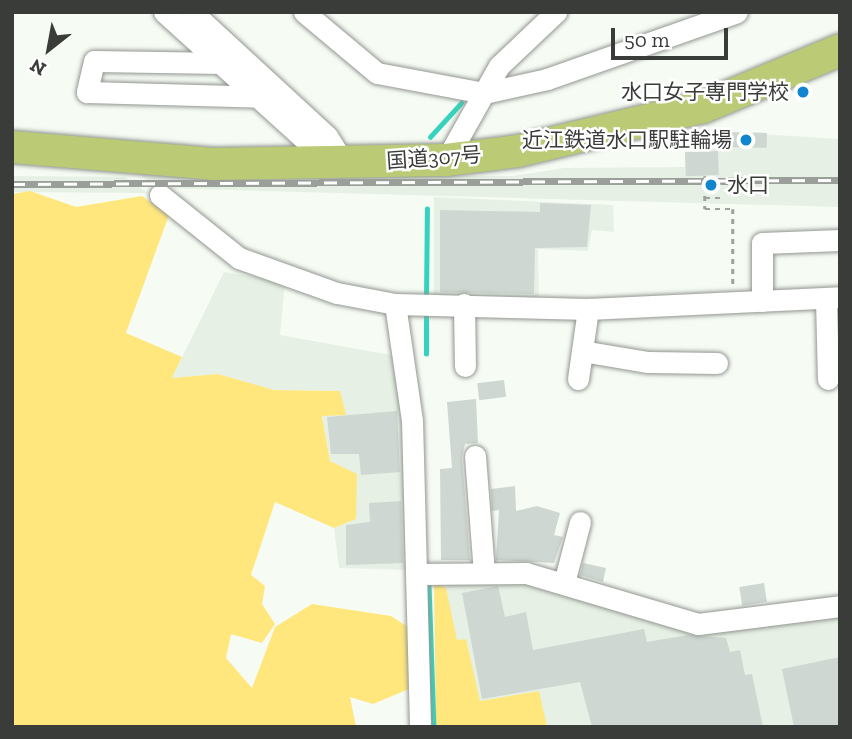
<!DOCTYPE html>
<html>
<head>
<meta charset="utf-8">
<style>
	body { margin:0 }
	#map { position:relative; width:852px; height:739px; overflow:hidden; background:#f6fcf4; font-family:"Zilla Slab","Noto Sans JP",serif }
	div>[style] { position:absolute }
	.built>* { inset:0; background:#e6f0e4 }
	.green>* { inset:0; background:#ffe77e }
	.stream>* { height:4.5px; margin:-2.25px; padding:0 2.25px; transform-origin:2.25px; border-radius:2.25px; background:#35d3bd }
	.building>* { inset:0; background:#ced7d1; transform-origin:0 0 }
	.path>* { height:2.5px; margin-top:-1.25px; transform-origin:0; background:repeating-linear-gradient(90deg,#9da29c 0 5px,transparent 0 10px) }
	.roads { filter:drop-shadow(0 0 2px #929791) drop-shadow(0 0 2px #929791) }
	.minor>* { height:21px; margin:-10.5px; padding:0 10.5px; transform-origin:10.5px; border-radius:10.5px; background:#fff }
	.highway>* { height:32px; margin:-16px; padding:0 16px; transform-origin:16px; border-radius:16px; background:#baca75 }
	.rail>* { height:7px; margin-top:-3.5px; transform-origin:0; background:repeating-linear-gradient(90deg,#fff 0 13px,#9a9f99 0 26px); box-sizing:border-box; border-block:2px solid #9a9f99 }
	.dots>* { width:19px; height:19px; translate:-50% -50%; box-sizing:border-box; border:4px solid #fff; border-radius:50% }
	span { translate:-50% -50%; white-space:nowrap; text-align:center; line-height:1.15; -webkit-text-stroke:5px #fff; paint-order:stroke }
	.poi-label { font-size:21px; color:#393c39 }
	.right { translate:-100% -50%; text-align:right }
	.left { translate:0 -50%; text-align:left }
	.street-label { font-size:21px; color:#393c39 }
	.frame { position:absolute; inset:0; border:14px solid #393c39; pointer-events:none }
	.north { position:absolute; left:14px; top:14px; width:70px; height:70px; -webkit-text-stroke:5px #fff; paint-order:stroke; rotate:211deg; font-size:19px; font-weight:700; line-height:28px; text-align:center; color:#393c39 }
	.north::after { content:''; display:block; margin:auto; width:24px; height:32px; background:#393c39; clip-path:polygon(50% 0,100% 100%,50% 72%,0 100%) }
	.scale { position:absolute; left:611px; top:28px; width:117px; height:32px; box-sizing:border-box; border:4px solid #393c39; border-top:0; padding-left:9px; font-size:21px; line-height:24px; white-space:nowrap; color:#393c39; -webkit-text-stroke:5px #fff; paint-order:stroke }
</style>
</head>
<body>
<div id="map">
	<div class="built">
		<i style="clip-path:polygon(724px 132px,840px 139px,840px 207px,158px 188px,139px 174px,513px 176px,564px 168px,685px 167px,685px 152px,725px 147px)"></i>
		<i style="clip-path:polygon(12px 176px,125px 177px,148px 193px,12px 192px)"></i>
		<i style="clip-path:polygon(434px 197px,613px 205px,614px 232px,592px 230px,588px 251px,538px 249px,539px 301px,434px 300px)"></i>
		<i style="clip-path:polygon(224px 272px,285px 282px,280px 335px,396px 356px,413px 570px,339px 568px,334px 528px,356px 519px,330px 461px,322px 415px,340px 391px,274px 390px,218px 374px,172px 378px)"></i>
		<i style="clip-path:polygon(526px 580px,673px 627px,840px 615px,840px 727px,440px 727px,439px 583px)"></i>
	</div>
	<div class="green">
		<i style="clip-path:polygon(30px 191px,76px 207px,142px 196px,169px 215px,126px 333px,182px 357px,172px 378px,218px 374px,274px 390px,340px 391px,346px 415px,322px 416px,330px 461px,357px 474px,356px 519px,334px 528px,275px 502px,251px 575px,265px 586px,262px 604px,275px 624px,262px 643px,231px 634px,226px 658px,252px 688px,275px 627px,312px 604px,391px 616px,414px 631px,414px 687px,373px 704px,350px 697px,356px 727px,12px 727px,12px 194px)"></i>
		<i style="clip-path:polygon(434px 582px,446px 588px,457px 640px,466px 639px,480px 701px,539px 691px,547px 727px,436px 727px)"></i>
	</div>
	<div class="stream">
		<i style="left:430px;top:137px;width:46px;rotate:-47.6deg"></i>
		<i style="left:426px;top:299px;width:90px;rotate:-89.4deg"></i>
		<i style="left:426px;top:354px;width:43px;rotate:-90deg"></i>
		<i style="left:429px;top:585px;width:142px;rotate:88deg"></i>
	</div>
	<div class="building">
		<i style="left:724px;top:132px;width:43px;height:15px;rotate:1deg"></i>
		<i style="left:718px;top:151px;width:24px;height:33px;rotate:88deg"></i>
		<i style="clip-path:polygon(540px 203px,591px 205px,587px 247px,535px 248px,534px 294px,440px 292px,440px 210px,540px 212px)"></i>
		<i style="left:504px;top:380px;width:17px;height:27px;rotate:83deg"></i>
		<i style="clip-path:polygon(476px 399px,478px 443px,465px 444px,462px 457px,470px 560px,441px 560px,440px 469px,452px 468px,447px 402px)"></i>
		<i style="clip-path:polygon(397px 411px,400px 472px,361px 475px,359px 454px,331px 454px,327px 417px)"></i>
		<i style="clip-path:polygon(515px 486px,516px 511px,537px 506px,560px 513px,554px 535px,563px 537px,554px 563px,496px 560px,499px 510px,492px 511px,491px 489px)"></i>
		<i style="clip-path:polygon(401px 501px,403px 563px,346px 565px,346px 525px,370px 522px,369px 503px)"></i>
		<i style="clip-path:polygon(583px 563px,606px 568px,603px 582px,580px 575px)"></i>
		<i style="left:764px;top:583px;width:19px;height:25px;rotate:81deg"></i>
		<i style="clip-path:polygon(498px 586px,505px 617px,526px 612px,533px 650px,644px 629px,647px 642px,688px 635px,726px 638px,730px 652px,740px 650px,745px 675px,752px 674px,763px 727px,592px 727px,580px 682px,482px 699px,462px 593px)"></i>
		<i style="clip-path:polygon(840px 657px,840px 727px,794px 727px,782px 669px)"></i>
	</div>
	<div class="path">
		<i style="left:705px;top:176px;width:33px;rotate:90deg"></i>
		<i style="left:705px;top:209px;width:28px"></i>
		<i style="left:733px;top:209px;width:76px;rotate:90deg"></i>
		<i style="left:705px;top:198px;width:16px"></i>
	</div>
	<div class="roads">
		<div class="minor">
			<i style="left:164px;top:12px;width:204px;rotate:42.2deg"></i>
			<i style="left:315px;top:149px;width:25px;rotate:26deg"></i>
			<i style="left:192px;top:12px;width:183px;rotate:42.6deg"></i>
			<i style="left:327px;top:136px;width:31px;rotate:58deg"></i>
			<i style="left:304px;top:12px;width:95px;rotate:39.9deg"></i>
			<i style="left:377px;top:73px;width:109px;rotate:10.6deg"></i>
			<i style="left:484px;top:93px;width:65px;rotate:-12.5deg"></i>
			<i style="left:547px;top:79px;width:201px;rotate:-19.4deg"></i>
			<i style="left:223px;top:63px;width:129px;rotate:-179.1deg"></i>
			<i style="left:94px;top:61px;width:32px;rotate:103deg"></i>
			<i style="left:87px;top:92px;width:174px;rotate:1.6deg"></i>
			<i style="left:446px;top:160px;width:108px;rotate:-60.6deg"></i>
			<i style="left:499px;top:66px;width:79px;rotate:-43.5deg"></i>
			<i style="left:160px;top:195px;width:101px;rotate:38.6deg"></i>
			<i style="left:239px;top:258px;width:104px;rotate:19.7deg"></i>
			<i style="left:337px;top:293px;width:59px;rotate:10.7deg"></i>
			<i style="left:395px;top:304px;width:193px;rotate:1.5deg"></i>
			<i style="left:588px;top:309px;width:252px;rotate:-2.7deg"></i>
			<i style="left:826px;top:299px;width:80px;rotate:88.6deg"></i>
			<i style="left:762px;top:301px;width:58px;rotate:-90deg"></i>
			<i style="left:762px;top:243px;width:78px;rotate:-2.2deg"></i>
			<i style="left:395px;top:304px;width:117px;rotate:81.7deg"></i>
			<i style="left:412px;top:420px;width:307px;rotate:88.5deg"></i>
			<i style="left:464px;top:304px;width:62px;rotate:89.1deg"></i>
			<i style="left:582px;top:351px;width:67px;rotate:9.5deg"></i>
			<i style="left:648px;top:362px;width:69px;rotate:0.8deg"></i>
			<i style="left:578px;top:379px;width:71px;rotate:-81.9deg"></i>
			<i style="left:475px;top:456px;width:117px;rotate:85.6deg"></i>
			<i style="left:418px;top:574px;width:108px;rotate:-0.5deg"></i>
			<i style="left:526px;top:573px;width:179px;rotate:16.5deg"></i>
			<i style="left:698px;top:624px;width:143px;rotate:-7.2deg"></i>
			<i style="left:564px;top:583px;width:63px;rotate:-75.3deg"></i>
		</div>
		<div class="highway">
			<i style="left:12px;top:147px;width:202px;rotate:4.8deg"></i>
			<i style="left:213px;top:164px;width:233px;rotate:-1deg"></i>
			<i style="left:446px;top:160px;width:73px;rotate:-7.1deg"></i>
			<i style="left:518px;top:151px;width:190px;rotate:-13.4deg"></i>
			<i style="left:703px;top:107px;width:148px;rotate:-22.6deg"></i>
		</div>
	</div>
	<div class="rail">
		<i style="left:12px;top:184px;width:828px;rotate:-0.28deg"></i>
	</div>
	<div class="dots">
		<i style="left:803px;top:92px;background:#1186cf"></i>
		<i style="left:746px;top:140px;background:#1186cf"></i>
		<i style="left:711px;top:185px;background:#1186cf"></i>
	</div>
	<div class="poi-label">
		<span class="right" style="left:789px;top:92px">水口女子専門学校</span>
		<span class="right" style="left:732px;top:140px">近江鉄道水口駅駐輪場</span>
		<span class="left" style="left:727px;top:185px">水口</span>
	</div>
	<div class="street-label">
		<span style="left:434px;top:158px;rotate:-4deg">国道307号</span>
	</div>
	<div class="frame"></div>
	<div class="north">N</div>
	<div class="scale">50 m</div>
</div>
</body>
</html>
